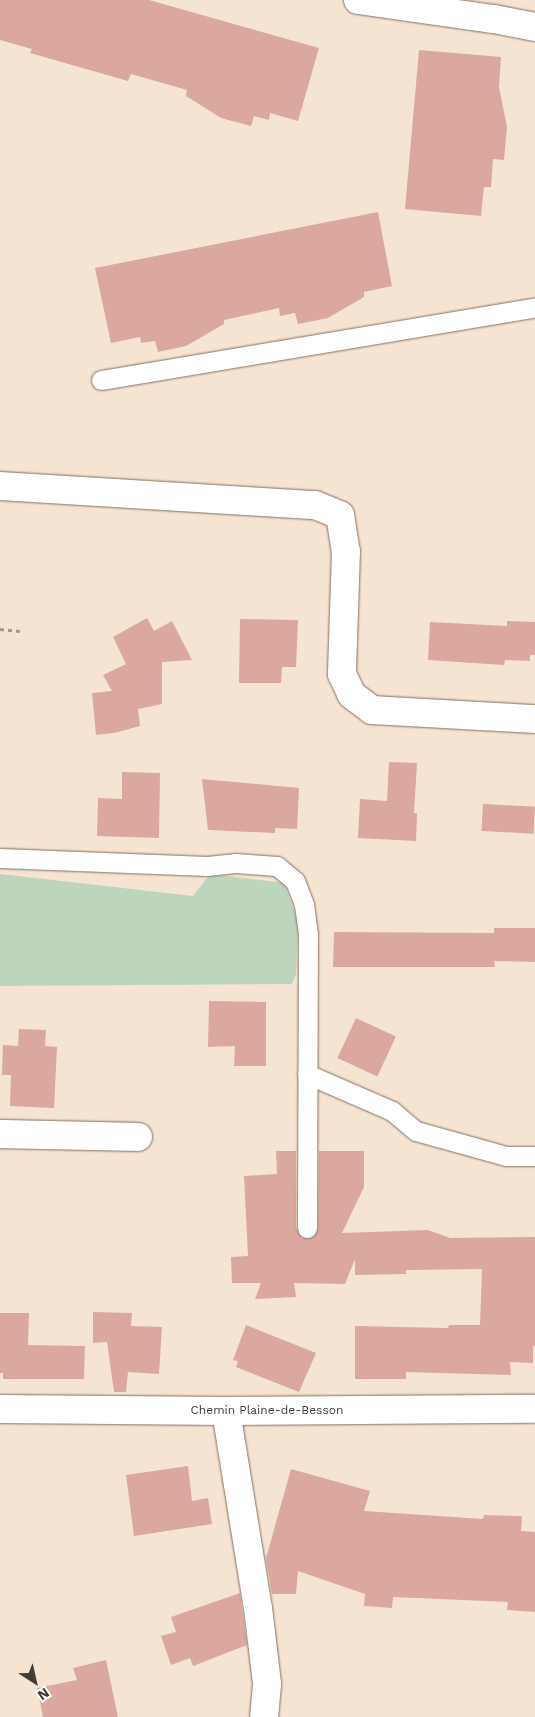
<!DOCTYPE html>
<html>
<head>
<meta charset="utf-8">
<style>
	body { margin:0 }
	#map { position:relative; width:535px; height:1717px; overflow:hidden; background:#f6e4d3; font-family:"Work Sans",sans-serif }
	div>[style] { position:absolute }
	.green>* { inset:0; background:#bdd5bd }
	.building>* { inset:0; background:#daa89e; transform-origin:0 0 }
	.path>* { height:3px; margin-top:-1.5px; transform-origin:0; background:repeating-linear-gradient(90deg,#a3968a 0 4px,transparent 0 8px) }
	.roads { filter:drop-shadow(0 0 1px #817162) drop-shadow(0 0 1px #817162) }
	.service>* { height:19px; margin:-9.5px; padding:0 9.5px; transform-origin:9.5px; border-radius:9.5px; background:#fff }
	.minor>* { height:28px; margin:-14px; padding:0 14px; transform-origin:14px; border-radius:14px; background:#fff }
	span { translate:-50% -50%; white-space:nowrap; text-align:center; line-height:1.15; -webkit-text-stroke:5px #fff; paint-order:stroke }
	.street-label { font-size:12px; color:#433c35 }
	.north { position:absolute; left:10px; top:1657px; width:50px; height:50px; -webkit-text-stroke:4px #fff; paint-order:stroke; rotate:145deg; font-size:14px; font-weight:700; line-height:20px; text-align:center; color:#433c35 }
	.north::after { content:''; display:block; margin:auto; width:18px; height:22px; background:#433c35; clip-path:polygon(50% 0,100% 100%,50% 72%,0 100%) }
</style>
</head>
<body>
<div id="map">
	<div class="green">
		<i style="clip-path:polygon(0 874px,193px 896px,210px 874px,284px 883px,298px 922px,296px 974px,292px 984px,0 986px)"></i>
	</div>
	<div class="building">
		<i style="clip-path:polygon(0 0,149px 0,319px 48px,298px 121px,270px 113px,269px 120px,254px 116px,251px 126px,221px 118px,186px 96px,187px 90px,131px 74px,128px 81px,30px 53px,32px 49px,0 40px)"></i>
		<i style="clip-path:polygon(419px 50px,501px 57px,499px 87px,507px 127px,504px 160px,493px 159px,491px 187px,484px 187px,481px 216px,405px 209px)"></i>
		<i style="clip-path:polygon(378px 212px,392px 286px,364px 292px,364px 297px,328px 318px,298px 324px,295px 313px,280px 316px,279px 308px,224px 320px,224px 324px,186px 346px,158px 352px,155px 341px,141px 343px,140px 337px,111px 343px,95px 268px)"></i>
		<i style="clip-path:polygon(147px 618px,154px 631px,172px 621px,192px 660px,162px 662px,162px 704px,138px 709px,140px 726px,114px 733px,96px 735px,92px 693px,112px 691px,103px 675px,126px 664px,113px 637px)"></i>
		<i style="clip-path:polygon(240px 619px,298px 620px,296px 667px,282px 667px,281px 683px,239px 683px)"></i>
		<i style="clip-path:polygon(507px 621px,535px 622px,535px 655px,530px 655px,530px 661px,505px 660px,504px 665px,428px 660px,430px 622px,507px 626px)"></i>
		<i style="clip-path:polygon(389px 762px,417px 763px,414px 813px,417px 813px,416px 841px,358px 838px,360px 799px,387px 801px)"></i>
		<i style="clip-path:polygon(122px 772px,160px 773px,159px 838px,97px 836px,98px 798px,122px 799px)"></i>
		<i style="clip-path:polygon(202px 779px,299px 788px,297px 829px,275px 828px,275px 833px,208px 830px)"></i>
		<i style="left:483px;top:804px;width:52px;height:27px;rotate:3deg"></i>
		<i style="clip-path:polygon(494px 928px,535px 928px,535px 962px,494px 961px,495px 967px,333px 967px,334px 932px,494px 933px)"></i>
		<i style="clip-path:polygon(209px 1001px,266px 1002px,266px 1066px,234px 1066px,235px 1046px,208px 1047px)"></i>
		<i style="left:356px;top:1018px;width:44px;height:44px;rotate:25deg"></i>
		<i style="clip-path:polygon(19px 1029px,46px 1030px,45px 1046px,57px 1047px,54px 1108px,10px 1106px,11px 1075px,2px 1075px,3px 1045px,18px 1046px)"></i>
		<i style="clip-path:polygon(276px 1151px,296px 1151px,296px 1228px,302px 1238px,312px 1238px,318px 1229px,319px 1151px,364px 1151px,364px 1187px,342px 1233px,428px 1230px,450px 1238px,535px 1237px,535px 1346px,533px 1346px,533px 1363px,510px 1362px,511px 1375px,406px 1372px,406px 1379px,355px 1379px,355px 1326px,448px 1328px,449px 1325px,480px 1325px,482px 1269px,406px 1270px,406px 1274px,355px 1275px,355px 1259px,345px 1284px,294px 1283px,296px 1297px,255px 1299px,261px 1283px,232px 1283px,231px 1257px,248px 1256px,244px 1176px,277px 1174px)"></i>
		<i style="clip-path:polygon(93px 1312px,132px 1313px,131px 1326px,162px 1327px,159px 1374px,128px 1372px,126px 1392px,114px 1392px,107px 1342px,93px 1343px)"></i>
		<i style="clip-path:polygon(0 1313px,29px 1313px,28px 1345px,85px 1346px,84px 1379px,3px 1379px,3px 1373px,0 1373px)"></i>
		<i style="clip-path:polygon(246px 1325px,316px 1353px,299px 1392px,236px 1367px,238px 1361px,233px 1360px)"></i>
		<i style="clip-path:polygon(188px 1466px,192px 1501px,208px 1498px,212px 1524px,134px 1536px,126px 1475px)"></i>
		<i style="clip-path:polygon(291px 1469px,370px 1491px,364px 1511px,483px 1519px,484px 1515px,522px 1516px,521px 1531px,535px 1532px,535px 1612px,507px 1610px,508px 1602px,393px 1597px,392px 1608px,364px 1606px,365px 1594px,298px 1571px,296px 1594px,272px 1594px,266px 1558px)"></i>
		<i style="clip-path:polygon(240px 1593px,247px 1645px,193px 1666px,190px 1658px,171px 1665px,161px 1636px,176px 1632px,171px 1617px)"></i>
		<i style="clip-path:polygon(106px 1660px,118px 1717px,43px 1717px,37px 1688px,77px 1680px,73px 1668px)"></i>
	</div>
	<div class="path">
		<i style="left:0;top:629px;width:20px;rotate:6deg"></i>
	</div>
	<div class="roads">
		<div class="service">
			<i style="left:101px;top:380px;width:440px;rotate:-9.5deg"></i>
			<i style="left:0;top:858px;width:207px;rotate:2.2deg"></i>
			<i style="left:207px;top:866px;width:28px;rotate:-6deg"></i>
			<i style="left:235px;top:863px;width:42px;rotate:4.1deg"></i>
			<i style="left:277px;top:866px;width:23px;rotate:40deg"></i>
			<i style="left:295px;top:881px;width:26px;rotate:69deg"></i>
			<i style="left:304px;top:905px;width:28px;rotate:82deg"></i>
			<i style="left:308px;top:933px;width:295px;rotate:90.2deg"></i>
			<i style="left:307px;top:1074px;width:93px;rotate:23.5deg"></i>
			<i style="left:392px;top:1111px;width:31px;rotate:40deg"></i>
			<i style="left:416px;top:1131px;width:93px;rotate:15.5deg"></i>
			<i style="left:506px;top:1156px;width:29px"></i>
		</div>
		<div class="minor">
			<i style="left:358px;top:0;width:137px;rotate:8deg"></i>
			<i style="left:494px;top:19px;width:42px;rotate:11deg"></i>
			<i style="left:0;top:486px;width:316px;rotate:3.5deg"></i>
			<i style="left:315px;top:505px;width:27px;rotate:22deg"></i>
			<i style="left:340px;top:515px;width:36px;rotate:81deg"></i>
			<i style="left:346px;top:551px;width:123px;rotate:91.9deg"></i>
			<i style="left:342px;top:674px;width:23px;rotate:65deg"></i>
			<i style="left:352px;top:695px;width:25px;rotate:37deg"></i>
			<i style="left:372px;top:710px;width:163px;rotate:3.2deg"></i>
			<i style="left:0;top:1134px;width:138px;rotate:1.2deg"></i>
			<i style="left:0;top:1409px;width:226px;rotate:0.5deg"></i>
			<i style="left:226px;top:1411px;width:309px;rotate:-0.4deg"></i>
			<i style="left:226px;top:1411px;width:200px;rotate:80.8deg"></i>
			<i style="left:258px;top:1608px;width:77px;rotate:83.2deg"></i>
			<i style="left:267px;top:1684px;width:33px;rotate:95deg"></i>
		</div>
	</div>
	<div class="street-label">
		<span style="left:267px;top:1411px">Chemin Plaine-de-Besson</span>
	</div>
	<div class="north">N</div>
</div>
</body>
</html>
